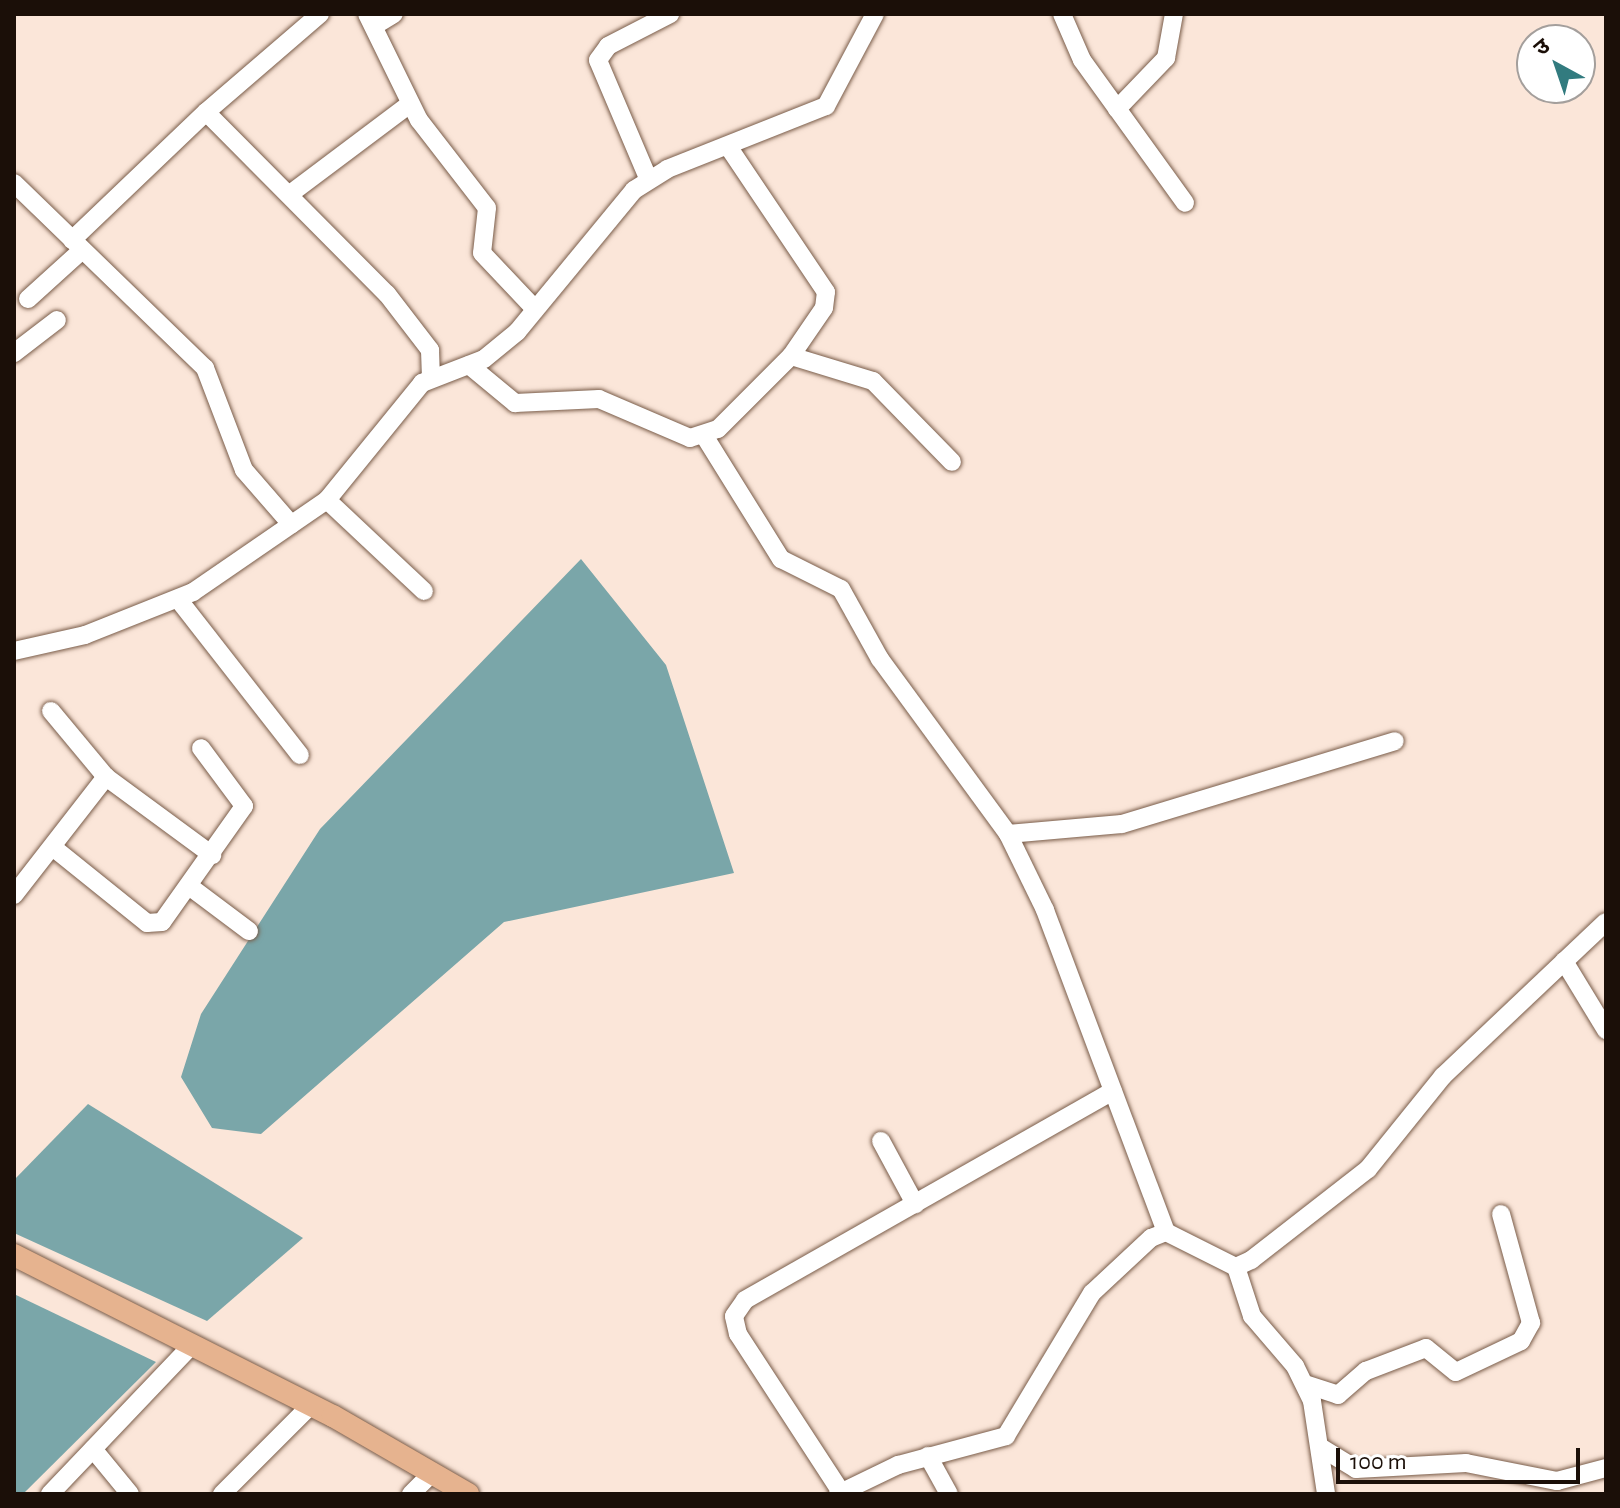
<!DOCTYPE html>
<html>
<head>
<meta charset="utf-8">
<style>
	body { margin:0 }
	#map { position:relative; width:1620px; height:1508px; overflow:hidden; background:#fbe6d9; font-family:"Alegreya Sans","Noto Sans Devanagari",sans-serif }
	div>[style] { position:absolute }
	.water>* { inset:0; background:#7aa6a9 }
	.roads { filter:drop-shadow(0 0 2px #795c49) drop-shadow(0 0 2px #795c49) }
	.minor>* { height:18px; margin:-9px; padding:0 9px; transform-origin:9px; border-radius:9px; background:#fff }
	.major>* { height:22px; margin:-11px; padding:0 11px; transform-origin:11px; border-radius:11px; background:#e6b38f }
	span { translate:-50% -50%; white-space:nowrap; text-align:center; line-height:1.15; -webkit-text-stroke:6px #fff; paint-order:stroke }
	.frame { position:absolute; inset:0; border:16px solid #1b0f08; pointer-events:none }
	.north { position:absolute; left:1516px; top:24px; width:80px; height:80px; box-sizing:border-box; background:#fff; border:2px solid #a49f9c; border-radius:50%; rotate:320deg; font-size:22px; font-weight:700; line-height:32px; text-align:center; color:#1b0f08 }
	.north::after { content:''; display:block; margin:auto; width:28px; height:36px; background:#327b7f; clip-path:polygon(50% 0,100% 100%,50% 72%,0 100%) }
	.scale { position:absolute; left:1336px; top:1448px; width:244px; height:36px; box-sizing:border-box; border:4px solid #1b0f08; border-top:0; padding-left:10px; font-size:24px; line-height:28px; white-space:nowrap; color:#1b0f08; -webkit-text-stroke:6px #fff; paint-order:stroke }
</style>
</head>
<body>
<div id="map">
	<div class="water">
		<i style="clip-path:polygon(581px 559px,666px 665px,734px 873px,504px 922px,261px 1134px,212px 1128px,181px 1077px,201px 1014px,320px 829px)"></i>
		<i style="clip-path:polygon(88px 1104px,303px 1238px,207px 1321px,14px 1233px,14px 1180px)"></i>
		<i style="clip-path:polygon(14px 1294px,156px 1362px,23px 1494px,14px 1494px)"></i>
	</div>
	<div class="roads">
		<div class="minor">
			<i style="left:320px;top:14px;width:150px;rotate:139.3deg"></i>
			<i style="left:206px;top:112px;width:257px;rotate:45.2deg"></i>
			<i style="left:387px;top:294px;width:71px;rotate:52.5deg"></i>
			<i style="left:430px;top:350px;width:28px;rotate:88deg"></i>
			<i style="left:367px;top:14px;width:118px;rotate:63.9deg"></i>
			<i style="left:419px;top:120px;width:111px;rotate:52.3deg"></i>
			<i style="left:487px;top:208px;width:45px;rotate:96.3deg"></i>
			<i style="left:482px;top:253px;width:76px;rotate:46.6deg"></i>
			<i style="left:1062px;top:14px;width:50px;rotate:66.5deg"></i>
			<i style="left:1082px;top:60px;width:176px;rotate:54.2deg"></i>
			<i style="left:374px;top:26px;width:23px;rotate:-31deg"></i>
			<i style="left:1117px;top:109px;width:71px;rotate:-46.1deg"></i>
			<i style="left:1166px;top:58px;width:45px;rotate:-79.7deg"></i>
			<i style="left:648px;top:178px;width:128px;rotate:-113deg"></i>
			<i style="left:598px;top:60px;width:17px;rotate:-54deg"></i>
			<i style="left:608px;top:46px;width:70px;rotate:-27.3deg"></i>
			<i style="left:14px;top:183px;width:266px;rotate:44.1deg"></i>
			<i style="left:205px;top:368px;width:109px;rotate:69.1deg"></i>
			<i style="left:244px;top:470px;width:72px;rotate:49deg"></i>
			<i style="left:290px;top:194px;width:150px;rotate:-36.9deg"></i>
			<i style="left:72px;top:240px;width:185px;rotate:-43.7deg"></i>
			<i style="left:28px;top:299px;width:73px;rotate:-42.2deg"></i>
			<i style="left:14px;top:353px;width:54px;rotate:-37.5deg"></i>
			<i style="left:791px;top:356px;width:86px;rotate:17deg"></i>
			<i style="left:873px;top:381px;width:113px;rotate:45.7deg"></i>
			<i style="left:469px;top:365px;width:60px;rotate:39.6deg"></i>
			<i style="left:515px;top:403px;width:84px;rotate:-2.7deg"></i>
			<i style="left:599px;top:399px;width:99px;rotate:23.2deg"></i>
			<i style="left:690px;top:438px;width:29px;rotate:-18deg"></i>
			<i style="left:718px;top:429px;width:103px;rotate:-45deg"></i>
			<i style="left:791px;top:356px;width:58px;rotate:-55.5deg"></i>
			<i style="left:824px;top:308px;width:16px;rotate:-83deg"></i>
			<i style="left:826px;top:292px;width:176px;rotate:-123.9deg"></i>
			<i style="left:705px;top:437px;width:144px;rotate:58.1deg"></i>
			<i style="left:781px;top:559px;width:67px;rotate:26.6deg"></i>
			<i style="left:841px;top:589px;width:80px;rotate:60.9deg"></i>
			<i style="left:880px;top:659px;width:217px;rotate:53.8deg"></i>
			<i style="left:1008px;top:834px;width:85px;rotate:64deg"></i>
			<i style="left:1045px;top:910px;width:344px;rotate:69.4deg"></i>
			<i style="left:327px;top:500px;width:133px;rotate:43.2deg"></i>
			<i style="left:178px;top:599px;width:198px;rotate:52deg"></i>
			<i style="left:14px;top:651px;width:73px;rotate:-12.7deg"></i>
			<i style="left:85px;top:635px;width:116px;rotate:-21.7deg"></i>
			<i style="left:193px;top:592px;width:163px;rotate:-34.5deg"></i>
			<i style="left:327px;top:500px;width:151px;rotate:-50.9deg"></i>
			<i style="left:422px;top:383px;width:66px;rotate:-21.2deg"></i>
			<i style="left:484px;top:359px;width:43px;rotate:-39.3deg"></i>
			<i style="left:517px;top:332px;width:184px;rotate:-50.5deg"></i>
			<i style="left:634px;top:190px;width:39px;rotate:-32deg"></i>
			<i style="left:667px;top:169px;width:171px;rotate:-21.6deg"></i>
			<i style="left:826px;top:106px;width:104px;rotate:-62deg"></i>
			<i style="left:51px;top:711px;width:86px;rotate:50.2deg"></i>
			<i style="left:106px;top:777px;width:132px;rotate:36.3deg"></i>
			<i style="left:1008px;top:834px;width:114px;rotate:-5deg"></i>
			<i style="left:1122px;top:824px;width:285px;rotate:-16.9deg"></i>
			<i style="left:55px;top:849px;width:118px;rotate:38.8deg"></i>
			<i style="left:147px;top:923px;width:15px;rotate:-4deg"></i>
			<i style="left:162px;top:922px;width:142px;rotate:-54.7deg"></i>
			<i style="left:244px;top:806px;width:72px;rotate:-126.6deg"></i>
			<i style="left:189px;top:886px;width:75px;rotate:36.9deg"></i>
			<i style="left:14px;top:895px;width:150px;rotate:-52.1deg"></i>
			<i style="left:1564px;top:961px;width:81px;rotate:58.7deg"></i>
			<i style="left:881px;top:1141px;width:72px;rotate:61.6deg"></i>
			<i style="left:1236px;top:1267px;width:52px;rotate:71.9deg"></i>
			<i style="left:1252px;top:1316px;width:66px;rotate:49.3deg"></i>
			<i style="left:1295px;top:1366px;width:39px;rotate:64deg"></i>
			<i style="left:1312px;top:1401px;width:94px;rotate:81.4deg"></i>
			<i style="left:1305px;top:1384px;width:35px;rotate:18deg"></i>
			<i style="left:1338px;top:1395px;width:37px;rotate:-41deg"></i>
			<i style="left:1366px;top:1371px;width:64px;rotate:-21deg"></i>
			<i style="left:1426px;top:1348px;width:38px;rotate:39deg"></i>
			<i style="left:1456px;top:1372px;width:72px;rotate:-25.5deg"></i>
			<i style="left:1521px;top:1341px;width:21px;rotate:-61deg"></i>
			<i style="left:1531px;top:1323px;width:113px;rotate:-105.4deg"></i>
			<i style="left:1320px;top:1447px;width:42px;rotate:31.4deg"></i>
			<i style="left:1356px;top:1469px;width:110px;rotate:-3.1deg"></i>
			<i style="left:1466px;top:1463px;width:93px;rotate:11.2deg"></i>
			<i style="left:1557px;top:1481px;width:51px;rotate:-14.9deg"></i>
			<i style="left:93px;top:1449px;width:58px;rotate:50.6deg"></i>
			<i style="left:928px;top:1456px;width:43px;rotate:61.1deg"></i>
			<i style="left:841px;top:1492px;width:189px;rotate:-123.1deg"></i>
			<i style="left:738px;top:1334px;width:18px;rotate:-103deg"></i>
			<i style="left:734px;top:1316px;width:19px;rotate:-55deg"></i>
			<i style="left:745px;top:1300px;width:423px;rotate:-29.6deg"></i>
			<i style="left:50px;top:1494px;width:207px;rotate:-46.4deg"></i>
			<i style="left:222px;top:1494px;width:126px;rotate:-45deg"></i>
			<i style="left:411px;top:1494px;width:31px;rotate:-45deg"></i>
			<i style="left:838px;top:1494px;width:67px;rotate:-25.8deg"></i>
			<i style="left:898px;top:1465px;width:112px;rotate:-15deg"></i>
			<i style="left:1006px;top:1436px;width:167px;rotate:-59deg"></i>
			<i style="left:1092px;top:1293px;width:81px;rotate:-43deg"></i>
			<i style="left:1151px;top:1238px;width:16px;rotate:-22deg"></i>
			<i style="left:1166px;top:1232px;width:78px;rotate:26.6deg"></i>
			<i style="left:1236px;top:1267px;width:17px;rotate:-25deg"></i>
			<i style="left:1251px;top:1260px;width:148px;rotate:-37.9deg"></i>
			<i style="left:1368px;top:1169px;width:119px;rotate:-51.1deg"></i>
			<i style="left:1443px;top:1076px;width:224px;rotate:-43.4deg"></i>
		</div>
		<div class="major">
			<i style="left:14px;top:1255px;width:357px;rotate:26.8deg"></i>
			<i style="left:333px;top:1416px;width:156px;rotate:30deg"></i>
		</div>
	</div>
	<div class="frame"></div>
	<div class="north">उ</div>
	<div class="scale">100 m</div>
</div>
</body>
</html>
